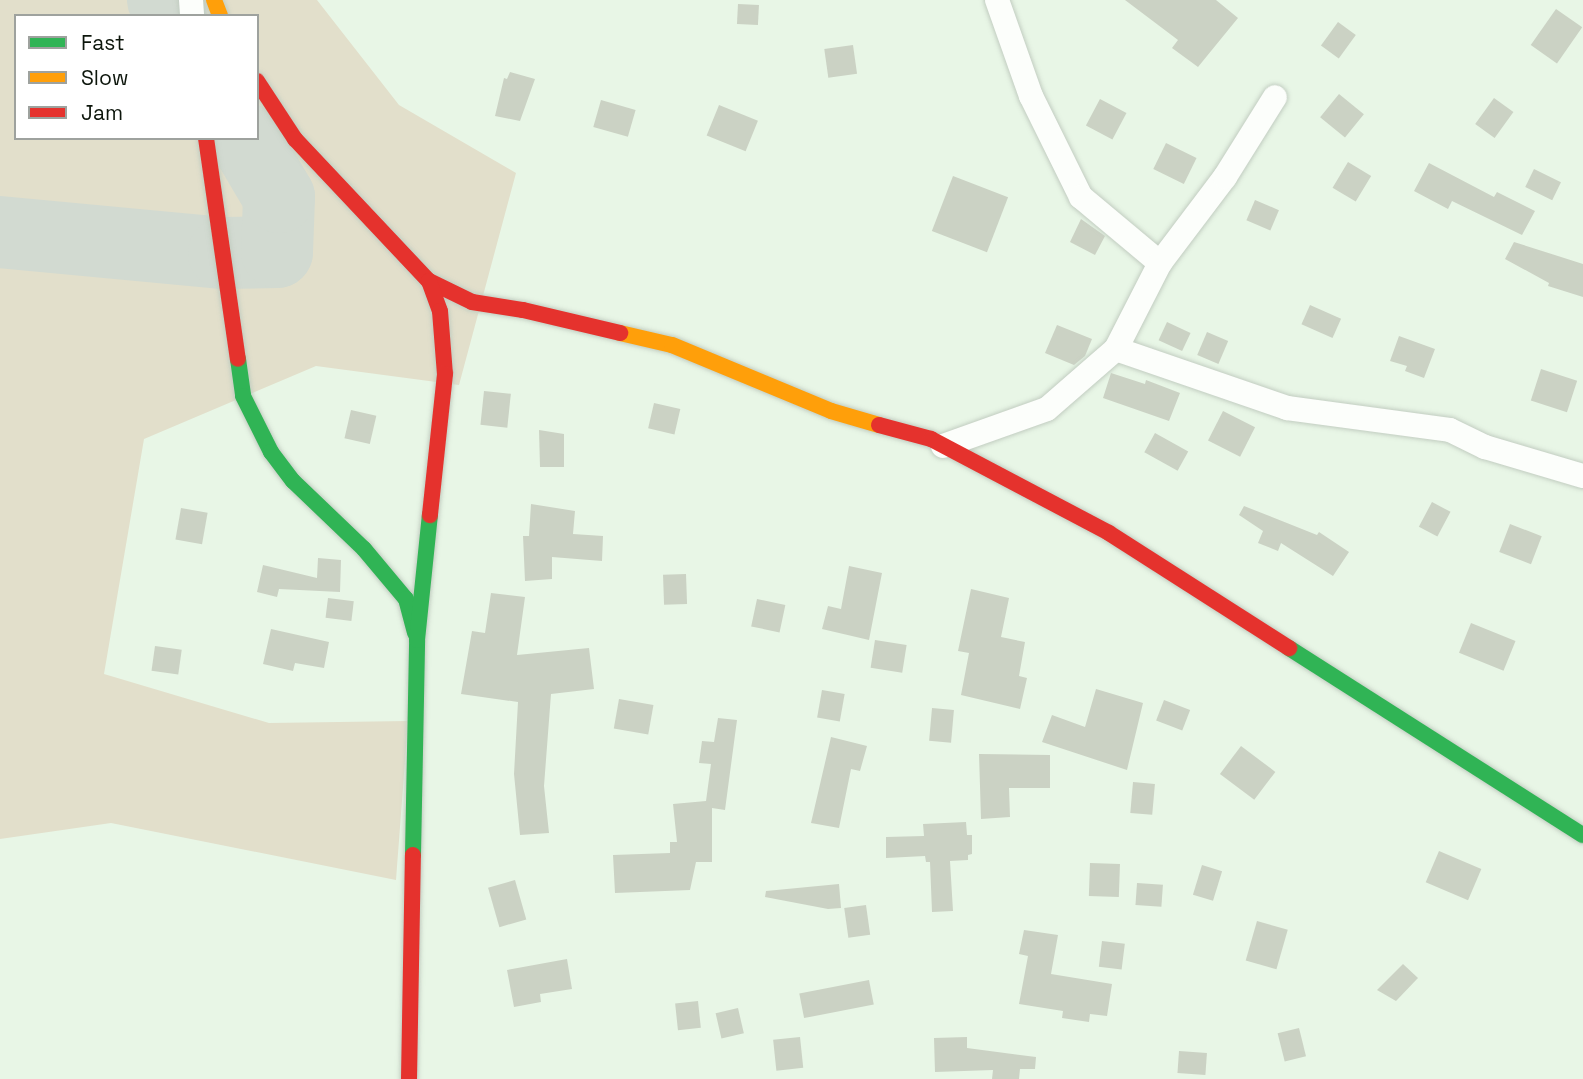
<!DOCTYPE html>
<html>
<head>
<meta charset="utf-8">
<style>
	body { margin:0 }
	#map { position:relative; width:1583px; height:1079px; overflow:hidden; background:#e8f6e6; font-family:"Space Grotesk",sans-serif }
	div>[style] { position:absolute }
	.green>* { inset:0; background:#e2dfcb }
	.taxiway>* { height:72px; margin:-36px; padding:0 36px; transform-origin:36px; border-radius:36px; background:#d2dad1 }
	.building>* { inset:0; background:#cbd2c4; transform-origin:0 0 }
	.roads { filter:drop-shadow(0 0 2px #c2cdc1) drop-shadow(0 0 2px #c2cdc1) }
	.street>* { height:24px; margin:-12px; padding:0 12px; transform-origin:12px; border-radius:12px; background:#fcfefb }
	.fast>* { height:16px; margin:-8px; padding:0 8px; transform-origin:8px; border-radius:8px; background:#30b455 }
	.slow>* { height:16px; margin:-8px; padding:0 8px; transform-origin:8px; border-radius:8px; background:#ff9f0a }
	.jam>* { height:16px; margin:-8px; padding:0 8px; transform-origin:8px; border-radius:8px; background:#e5322d }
	span { translate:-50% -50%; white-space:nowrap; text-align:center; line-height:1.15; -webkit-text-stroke:5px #fff; paint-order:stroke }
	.legend { position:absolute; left:14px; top:14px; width:245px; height:126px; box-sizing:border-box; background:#fff; border:2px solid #9ea29e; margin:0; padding:9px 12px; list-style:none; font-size:21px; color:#0d160c }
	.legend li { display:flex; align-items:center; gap:14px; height:35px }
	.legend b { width:35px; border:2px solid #9ea29e }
</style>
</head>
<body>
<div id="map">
	<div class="green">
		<i style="clip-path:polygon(evenodd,0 0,317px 0,399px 105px,516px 173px,459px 385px,316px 366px,144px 439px,104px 674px,269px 723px,408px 721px,396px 880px,111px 823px,0 839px,0 0,16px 16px,257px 16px,257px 138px,16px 138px,16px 16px)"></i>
	</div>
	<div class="taxiway">
		<i style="left:163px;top:0;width:18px;rotate:63deg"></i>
		<i style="left:0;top:232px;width:225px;rotate:5.4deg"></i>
		<i style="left:224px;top:253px;width:53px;rotate:-1.1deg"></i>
		<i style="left:277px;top:252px;width:55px;rotate:-87.9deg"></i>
		<i style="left:279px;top:197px;width:69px;rotate:-120.7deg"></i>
	</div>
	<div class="building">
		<i style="clip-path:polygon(1125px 0,1216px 0,1238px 18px,1198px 67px,1172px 48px,1178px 40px)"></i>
		<i style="left:738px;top:4px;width:21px;height:20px;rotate:3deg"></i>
		<i style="left:1556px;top:9px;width:32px;height:44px;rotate:35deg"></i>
		<i style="left:1338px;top:22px;width:22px;height:29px;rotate:36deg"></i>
		<i style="left:853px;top:45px;width:29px;height:29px;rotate:82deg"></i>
		<i style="clip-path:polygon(510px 72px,535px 79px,520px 121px,495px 116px,504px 78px,507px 79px)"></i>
		<i style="left:1339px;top:94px;width:32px;height:30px;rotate:39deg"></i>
		<i style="left:1494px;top:98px;width:24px;height:32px;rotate:36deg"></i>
		<i style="left:1100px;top:99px;width:30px;height:30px;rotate:28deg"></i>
		<i style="left:601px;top:100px;width:36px;height:28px;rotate:16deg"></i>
		<i style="left:719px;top:105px;width:42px;height:33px;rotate:22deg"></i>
		<i style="left:1166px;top:143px;width:34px;height:29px;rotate:26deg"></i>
		<i style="left:1348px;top:162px;width:27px;height:30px;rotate:31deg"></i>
		<i style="clip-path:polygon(1429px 163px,1494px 197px,1497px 192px,1535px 211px,1522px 235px,1452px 201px,1448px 209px,1414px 191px)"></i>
		<i style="left:1534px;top:169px;width:30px;height:20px;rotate:26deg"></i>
		<i style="left:953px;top:176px;width:59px;height:59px;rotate:21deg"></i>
		<i style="left:1255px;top:200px;width:26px;height:22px;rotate:23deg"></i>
		<i style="clip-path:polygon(1081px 219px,1105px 236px,1095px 255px,1070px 242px)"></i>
		<i style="clip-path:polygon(1514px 242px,1583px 264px,1583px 297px,1548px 286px,1549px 283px,1505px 259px)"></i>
		<i style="left:1310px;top:305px;width:34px;height:21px;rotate:24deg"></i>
		<i style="left:1167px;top:322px;width:26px;height:20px;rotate:25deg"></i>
		<i style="clip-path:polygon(1057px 325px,1092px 339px,1085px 356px,1074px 365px,1045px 353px)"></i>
		<i style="left:1207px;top:332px;width:23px;height:25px;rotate:23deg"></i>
		<i style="clip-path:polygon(1399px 336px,1435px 349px,1424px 378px,1405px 371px,1407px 366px,1390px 361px)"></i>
		<i style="left:1541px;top:369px;width:38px;height:33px;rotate:18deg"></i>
		<i style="clip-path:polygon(1111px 373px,1145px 384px,1146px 380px,1180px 393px,1169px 421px,1103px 398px)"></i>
		<i style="left:484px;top:391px;width:27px;height:34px;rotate:6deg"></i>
		<i style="left:654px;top:403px;width:27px;height:26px;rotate:13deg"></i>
		<i style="left:351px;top:410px;width:26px;height:29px;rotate:13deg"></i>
		<i style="left:1223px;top:411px;width:36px;height:33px;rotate:27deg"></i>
		<i style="clip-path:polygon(539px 430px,564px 434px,564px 467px,540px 467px)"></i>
		<i style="left:1155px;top:433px;width:38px;height:22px;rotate:29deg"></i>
		<i style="left:1432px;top:502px;width:21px;height:28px;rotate:28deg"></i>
		<i style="clip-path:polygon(531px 504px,575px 511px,573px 534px,603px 536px,602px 561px,552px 557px,552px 579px,525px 581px,523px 536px,529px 536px)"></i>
		<i style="clip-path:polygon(1244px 506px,1317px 535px,1319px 532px,1349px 552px,1333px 576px,1281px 543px,1278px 551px,1258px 543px,1263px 531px,1239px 515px)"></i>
		<i style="left:181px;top:508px;width:27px;height:32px;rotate:10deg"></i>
		<i style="left:1510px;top:524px;width:34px;height:30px;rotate:21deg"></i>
		<i style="clip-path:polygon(318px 558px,341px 560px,340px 592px,279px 589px,277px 597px,257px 592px,263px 565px,317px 578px)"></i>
		<i style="clip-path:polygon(849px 566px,882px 573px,869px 640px,822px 629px,828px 606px,841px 609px)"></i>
		<i style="left:686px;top:574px;width:30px;height:23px;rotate:88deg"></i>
		<i style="clip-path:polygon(971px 589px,1009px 598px,1001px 637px,1025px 642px,1019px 676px,1027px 678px,1020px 709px,961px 695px,969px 653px,958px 651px)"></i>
		<i style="clip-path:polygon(491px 593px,525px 597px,517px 655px,589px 648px,594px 689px,551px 694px,544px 786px,549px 833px,520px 835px,514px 774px,518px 702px,461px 694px,472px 631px,485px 633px)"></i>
		<i style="left:328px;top:598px;width:26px;height:20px;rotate:7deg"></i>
		<i style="left:757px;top:599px;width:29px;height:28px;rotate:12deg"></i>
		<i style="left:1471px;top:623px;width:48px;height:32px;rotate:22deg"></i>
		<i style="clip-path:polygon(271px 629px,329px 642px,324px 668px,295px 663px,293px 671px,263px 664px)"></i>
		<i style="left:875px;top:640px;width:32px;height:28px;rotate:9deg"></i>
		<i style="left:155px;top:646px;width:27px;height:25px;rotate:8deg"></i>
		<i style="clip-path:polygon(1096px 689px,1143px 703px,1127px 770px,1042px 742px,1052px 715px,1085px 727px)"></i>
		<i style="left:822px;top:690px;width:23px;height:28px;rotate:10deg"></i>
		<i style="left:619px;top:699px;width:35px;height:30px;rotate:10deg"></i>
		<i style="left:1164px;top:700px;width:28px;height:22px;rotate:21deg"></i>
		<i style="left:932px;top:708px;width:22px;height:33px;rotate:5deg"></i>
		<i style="clip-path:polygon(718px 718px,737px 720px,725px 810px,712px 808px,712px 862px,696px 862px,690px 890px,615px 893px,613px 855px,670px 853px,670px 842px,677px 842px,673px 804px,706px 801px,711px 764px,699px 763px,702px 741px,714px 742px)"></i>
		<i style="clip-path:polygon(831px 737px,867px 746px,860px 771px,851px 769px,839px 828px,811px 823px)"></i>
		<i style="left:1241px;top:746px;width:43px;height:35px;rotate:37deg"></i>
		<i style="clip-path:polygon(979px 754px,1050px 755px,1050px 788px,1009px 788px,1010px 817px,981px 819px)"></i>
		<i style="left:1133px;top:782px;width:22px;height:31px;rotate:5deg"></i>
		<i style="clip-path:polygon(966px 822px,967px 835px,972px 835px,972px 854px,968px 855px,968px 860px,950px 861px,953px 911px,932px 912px,930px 862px,926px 862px,925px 856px,886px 858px,886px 837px,924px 836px,923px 824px)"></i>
		<i style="left:1439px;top:851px;width:46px;height:34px;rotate:23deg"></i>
		<i style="left:1090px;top:863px;width:30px;height:33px;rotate:2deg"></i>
		<i style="left:1202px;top:865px;width:21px;height:31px;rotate:17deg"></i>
		<i style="left:515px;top:880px;width:41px;height:28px;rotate:74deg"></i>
		<i style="left:1137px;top:883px;width:26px;height:22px;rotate:4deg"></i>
		<i style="clip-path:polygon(839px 884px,841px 908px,828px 909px,765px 897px,766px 891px)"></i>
		<i style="left:866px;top:905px;width:30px;height:22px;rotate:82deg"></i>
		<i style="left:1257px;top:921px;width:32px;height:41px;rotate:16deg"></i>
		<i style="clip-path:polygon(1024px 930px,1058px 935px,1051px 974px,1112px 984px,1107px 1016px,1090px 1014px,1089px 1022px,1062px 1018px,1063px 1011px,1019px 1004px,1028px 956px,1019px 954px)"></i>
		<i style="left:1102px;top:941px;width:23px;height:26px;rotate:7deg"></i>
		<i style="clip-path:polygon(567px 959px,572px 989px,540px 994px,541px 1002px,514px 1007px,507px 970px)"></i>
		<i style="clip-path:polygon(1403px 964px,1418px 978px,1396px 1001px,1377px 990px)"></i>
		<i style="left:869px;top:980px;width:25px;height:71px;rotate:79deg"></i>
		<i style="left:698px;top:1001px;width:27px;height:23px;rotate:84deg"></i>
		<i style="left:738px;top:1008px;width:26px;height:23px;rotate:77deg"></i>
		<i style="left:1299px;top:1028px;width:29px;height:22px;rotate:76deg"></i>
		<i style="left:800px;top:1037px;width:31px;height:27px;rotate:84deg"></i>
		<i style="clip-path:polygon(967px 1037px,967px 1048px,1036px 1057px,1035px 1069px,1020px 1069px,1019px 1079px,992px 1079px,993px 1070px,935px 1072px,934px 1038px)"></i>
		<i style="left:1179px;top:1051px;width:28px;height:22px;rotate:4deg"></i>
	</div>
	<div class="roads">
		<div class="street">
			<i style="left:191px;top:0;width:16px;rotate:86deg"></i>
			<i style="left:997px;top:0;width:102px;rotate:70.5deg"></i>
			<i style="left:1031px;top:96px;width:113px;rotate:63.7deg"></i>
			<i style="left:1081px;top:197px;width:103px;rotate:39.9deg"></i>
			<i style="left:1116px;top:349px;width:181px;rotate:19deg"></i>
			<i style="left:1287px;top:408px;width:164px;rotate:7.7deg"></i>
			<i style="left:1450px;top:430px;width:39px;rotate:26deg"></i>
			<i style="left:1485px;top:447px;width:102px;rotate:16.5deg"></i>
			<i style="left:943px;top:446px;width:110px;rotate:-19.6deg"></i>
			<i style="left:1047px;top:409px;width:91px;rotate:-41deg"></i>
			<i style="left:1116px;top:349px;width:97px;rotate:-62.9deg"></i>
			<i style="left:1160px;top:263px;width:108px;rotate:-52.9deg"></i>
			<i style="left:1225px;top:177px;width:94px;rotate:-58deg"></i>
		</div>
		<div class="fast">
			<i style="left:238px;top:359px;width:37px;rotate:82deg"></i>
			<i style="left:243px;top:396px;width:63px;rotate:63.4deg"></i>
			<i style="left:271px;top:452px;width:36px;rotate:53deg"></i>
			<i style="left:293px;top:481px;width:98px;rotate:43.8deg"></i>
			<i style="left:364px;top:549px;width:65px;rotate:50deg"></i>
			<i style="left:406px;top:599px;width:35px;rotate:75deg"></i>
			<i style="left:1289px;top:648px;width:348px;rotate:32.5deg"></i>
			<i style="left:413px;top:855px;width:215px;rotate:-88.9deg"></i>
			<i style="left:417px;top:640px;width:126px;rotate:-84.1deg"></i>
		</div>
		<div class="slow">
			<i style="left:214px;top:0;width:17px;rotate:69deg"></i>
			<i style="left:620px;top:333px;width:53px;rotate:13deg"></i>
			<i style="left:672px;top:345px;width:172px;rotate:22.5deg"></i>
			<i style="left:831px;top:411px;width:50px;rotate:16.3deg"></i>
		</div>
		<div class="jam">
			<i style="left:257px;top:81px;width:69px;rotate:56.8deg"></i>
			<i style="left:295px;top:139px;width:195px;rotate:46.7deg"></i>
			<i style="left:429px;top:281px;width:48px;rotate:26deg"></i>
			<i style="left:472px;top:302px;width:52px;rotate:8.9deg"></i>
			<i style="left:523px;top:310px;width:100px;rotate:13.3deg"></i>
			<i style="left:206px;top:138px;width:223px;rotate:81.8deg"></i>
			<i style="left:429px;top:281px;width:32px;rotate:70deg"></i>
			<i style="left:440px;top:311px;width:63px;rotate:85.5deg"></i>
			<i style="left:445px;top:374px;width:142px;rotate:96.1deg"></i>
			<i style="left:879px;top:425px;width:54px;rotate:15.1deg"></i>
			<i style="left:931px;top:439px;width:201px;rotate:27.8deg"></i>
			<i style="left:1109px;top:533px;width:214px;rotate:32.6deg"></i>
			<i style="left:409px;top:1079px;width:224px;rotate:-89deg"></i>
		</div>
	</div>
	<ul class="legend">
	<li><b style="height:9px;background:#30b455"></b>Fast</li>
	<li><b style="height:9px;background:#ff9f0a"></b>Slow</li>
	<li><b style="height:9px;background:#e5322d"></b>Jam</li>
	</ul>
</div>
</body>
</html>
